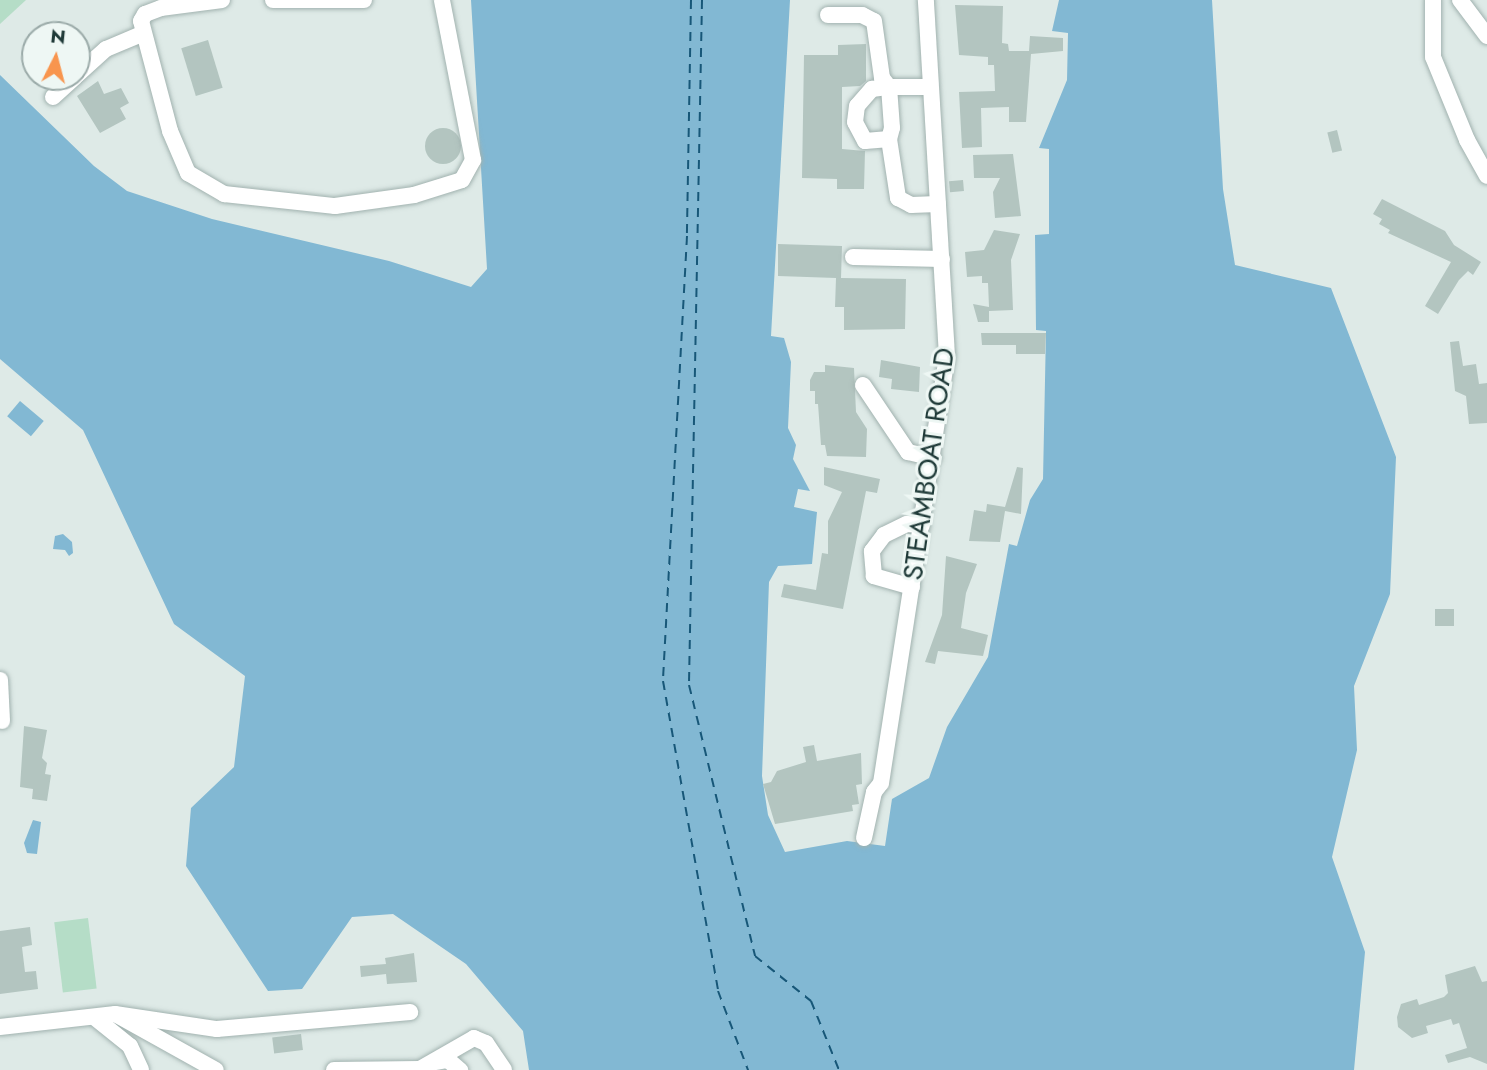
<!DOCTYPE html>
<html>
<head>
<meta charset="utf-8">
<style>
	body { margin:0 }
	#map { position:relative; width:1487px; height:1070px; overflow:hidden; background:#deeae7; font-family:Jost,sans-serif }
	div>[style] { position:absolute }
	.green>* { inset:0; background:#b5ddc7; transform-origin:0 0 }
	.water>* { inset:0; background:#82b8d3; transform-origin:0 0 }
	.ferry>* { height:2px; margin-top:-1px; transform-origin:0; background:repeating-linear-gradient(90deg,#175778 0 9px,transparent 0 16px) }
	.building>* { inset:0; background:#b3c5c0; transform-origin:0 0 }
	.round { border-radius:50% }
	.roads { filter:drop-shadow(0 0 2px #a1b2af) drop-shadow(0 0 2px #a1b2af) }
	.minor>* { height:16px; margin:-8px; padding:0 8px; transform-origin:8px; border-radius:8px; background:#fff }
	span { translate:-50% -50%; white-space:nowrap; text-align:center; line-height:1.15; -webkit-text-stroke:6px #eef7f4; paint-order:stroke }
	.street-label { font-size:28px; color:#1f3a38 }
	.north { position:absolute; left:21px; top:21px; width:70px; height:70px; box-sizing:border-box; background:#eef7f4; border:2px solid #9baba9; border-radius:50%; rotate:6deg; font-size:19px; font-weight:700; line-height:28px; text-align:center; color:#1f3a38 }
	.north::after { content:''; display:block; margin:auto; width:24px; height:32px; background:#f8954e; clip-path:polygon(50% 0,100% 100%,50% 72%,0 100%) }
</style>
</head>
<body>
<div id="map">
	<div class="green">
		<i style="clip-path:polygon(0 0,26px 0,0 24px)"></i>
		<i style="left:88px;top:918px;width:71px;height:34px;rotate:83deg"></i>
	</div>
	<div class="water">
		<i style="clip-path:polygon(471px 0,790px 0,771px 336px,784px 338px,791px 362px,788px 428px,796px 445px,793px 459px,810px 491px,798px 489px,794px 507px,817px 512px,812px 564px,778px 566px,769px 582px,762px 776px,768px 815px,785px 852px,847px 841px,885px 846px,892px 799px,929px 778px,947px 727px,988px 657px,1009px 544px,1017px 546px,1030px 500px,1043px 479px,1046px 331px,1036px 330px,1035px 235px,1049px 234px,1049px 149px,1039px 148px,1067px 80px,1068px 33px,1052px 31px,1059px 0,1212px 0,1223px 189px,1235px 265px,1331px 288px,1396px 457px,1390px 594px,1354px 686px,1357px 750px,1332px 857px,1365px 952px,1354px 1070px,529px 1070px,523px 1031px,466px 964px,393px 914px,352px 917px,302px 989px,268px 991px,186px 866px,191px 808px,234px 767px,245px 676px,174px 624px,83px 430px,0 359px,0 75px,94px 166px,127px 191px,212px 219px,389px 261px,471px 287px,487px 269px)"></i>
		<i style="left:20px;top:401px;width:31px;height:20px;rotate:40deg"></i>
		<i style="clip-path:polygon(63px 534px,72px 542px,73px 553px,69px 556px,65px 550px,53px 549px,55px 536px)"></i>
		<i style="clip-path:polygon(33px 820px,41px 822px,37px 854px,27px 853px,24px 843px)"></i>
	</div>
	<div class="ferry">
		<i style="left:691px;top:0;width:236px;rotate:91deg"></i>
		<i style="left:687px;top:236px;width:446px;rotate:93.1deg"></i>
		<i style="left:663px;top:681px;width:315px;rotate:79.9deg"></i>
		<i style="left:718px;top:991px;width:85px;rotate:69.2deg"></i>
		<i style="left:702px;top:0;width:685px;rotate:91.09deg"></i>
		<i style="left:689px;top:685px;width:279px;rotate:76.3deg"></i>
		<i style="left:755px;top:956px;width:72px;rotate:38.8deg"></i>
		<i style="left:811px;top:1001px;width:74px;rotate:67.9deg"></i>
	</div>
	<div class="building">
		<i style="clip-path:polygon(955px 5px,1003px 6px,1002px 43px,1008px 44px,1009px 51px,1029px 51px,1030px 36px,1063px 38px,1063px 51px,1031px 54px,1026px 122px,1009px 122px,1009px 107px,981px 108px,982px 147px,962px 148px,959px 92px,995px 91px,994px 65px,988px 65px,988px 57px,959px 55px)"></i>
		<i style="left:208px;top:40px;width:50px;height:28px;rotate:73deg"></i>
		<i style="clip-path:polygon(866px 44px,866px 81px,860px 86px,842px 87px,842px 149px,865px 151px,864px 189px,837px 189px,837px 179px,802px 178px,804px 55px,838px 55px,838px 45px)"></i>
		<i style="clip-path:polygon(98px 81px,104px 94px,121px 88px,129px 103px,120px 108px,126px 119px,100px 133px,77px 96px)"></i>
		<i class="round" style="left:425px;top:128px;width:36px;height:36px"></i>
		<i style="left:1337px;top:130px;width:21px;height:10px;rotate:76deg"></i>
		<i style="clip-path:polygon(1013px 154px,1021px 216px,995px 218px,993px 192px,1000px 178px,974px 178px,973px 155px)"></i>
		<i style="left:963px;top:180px;width:11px;height:14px;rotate:85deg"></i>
		<i style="clip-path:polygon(1382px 199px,1445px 231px,1454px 245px,1481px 262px,1473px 275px,1468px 271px,1459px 280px,1438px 314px,1425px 306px,1451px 262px,1388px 233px,1390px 230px,1379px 224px,1382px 219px,1373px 214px)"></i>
		<i style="clip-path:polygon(994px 230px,1020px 234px,1011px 260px,1013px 310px,989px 311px,989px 322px,978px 322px,973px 304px,989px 307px,988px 283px,982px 283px,982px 276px,967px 277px,965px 252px,984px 250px)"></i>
		<i style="clip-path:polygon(778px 244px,842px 246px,841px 278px,906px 279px,905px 329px,844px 330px,844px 307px,835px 307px,836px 278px,778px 276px)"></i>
		<i style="clip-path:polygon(981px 333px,1046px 333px,1045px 354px,1016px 354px,1016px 345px,982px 345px)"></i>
		<i style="clip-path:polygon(1459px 341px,1463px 366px,1476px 364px,1479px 384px,1487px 383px,1487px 423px,1469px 424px,1466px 396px,1455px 391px,1450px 342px)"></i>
		<i style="clip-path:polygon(881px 360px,920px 367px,919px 392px,891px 389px,892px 379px,879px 377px)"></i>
		<i style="clip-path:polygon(825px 365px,854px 368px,856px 412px,867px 429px,866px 457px,827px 456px,825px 445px,821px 445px,818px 404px,815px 404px,815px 391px,810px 391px,810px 380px,814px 372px,825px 372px)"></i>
		<i style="clip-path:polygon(824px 467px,880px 479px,877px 493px,866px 491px,843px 609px,781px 597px,784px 584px,816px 590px,822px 553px,828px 554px,828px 521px,842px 492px,824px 485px)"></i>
		<i style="clip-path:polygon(1017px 467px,1023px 468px,1021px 514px,1005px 511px,1000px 542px,969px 541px,974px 510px,986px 512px,987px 504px,1005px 507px)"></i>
		<i style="clip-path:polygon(946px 556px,977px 564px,966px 593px,961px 628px,988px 635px,983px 656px,938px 651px,935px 664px,925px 662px,942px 615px)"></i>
		<i style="left:1435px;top:609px;width:19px;height:17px"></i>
		<i style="clip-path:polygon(24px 726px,47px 730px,42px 758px,47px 763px,45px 774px,51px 775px,47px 801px,32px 799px,33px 789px,20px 787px)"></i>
		<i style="clip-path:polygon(814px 745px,817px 761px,861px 753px,862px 784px,856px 785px,859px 804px,852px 805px,853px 811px,775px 824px,763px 784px,771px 782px,777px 771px,806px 762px,803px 747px)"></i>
		<i style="clip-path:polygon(30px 927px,32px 945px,22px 947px,25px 972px,36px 971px,38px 989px,0 994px,0 931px)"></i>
		<i style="clip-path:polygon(414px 953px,417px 982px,387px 984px,386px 974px,361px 977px,360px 966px,386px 964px,385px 958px)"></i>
		<i style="clip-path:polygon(1475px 966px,1482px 982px,1487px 981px,1487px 1064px,1470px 1057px,1448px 1063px,1445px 1055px,1467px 1048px,1459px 1023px,1453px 1025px,1451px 1019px,1426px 1026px,1428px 1033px,1412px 1038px,1398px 1027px,1397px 1017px,1401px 1004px,1417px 999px,1419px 1005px,1444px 997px,1448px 993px,1445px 975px)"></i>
		<i style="left:301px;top:1034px;width:16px;height:29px;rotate:83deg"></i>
	</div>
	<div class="roads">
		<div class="minor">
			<i style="left:222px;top:0;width:62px;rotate:172.5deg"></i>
			<i style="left:161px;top:8px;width:17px;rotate:159deg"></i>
			<i style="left:145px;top:14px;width:8px;rotate:120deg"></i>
			<i style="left:141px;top:21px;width:114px;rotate:75.2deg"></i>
			<i style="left:170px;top:131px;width:46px;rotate:66.8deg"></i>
			<i style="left:188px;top:173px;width:42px;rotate:30.3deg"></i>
			<i style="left:224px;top:194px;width:112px;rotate:6.2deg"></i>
			<i style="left:335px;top:206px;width:80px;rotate:-7.9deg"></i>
			<i style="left:414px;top:195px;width:50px;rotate:-17.4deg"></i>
			<i style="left:462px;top:180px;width:23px;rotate:-61deg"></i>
			<i style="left:473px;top:160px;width:163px;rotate:-101deg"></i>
			<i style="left:273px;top:0;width:91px"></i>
			<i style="left:1433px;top:0;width:57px;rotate:90deg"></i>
			<i style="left:1433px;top:57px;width:90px;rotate:67.7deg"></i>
			<i style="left:1467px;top:140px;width:41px;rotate:60.9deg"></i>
			<i style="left:1460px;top:0;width:45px;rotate:53.1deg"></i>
			<i style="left:828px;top:15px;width:34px"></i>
			<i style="left:862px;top:15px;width:13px;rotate:27deg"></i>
			<i style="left:874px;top:21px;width:58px;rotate:82deg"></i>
			<i style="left:882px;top:78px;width:11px;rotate:52deg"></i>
			<i style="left:889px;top:87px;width:40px"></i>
			<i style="left:77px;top:75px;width:39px;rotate:-42deg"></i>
			<i style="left:106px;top:49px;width:39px;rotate:-23deg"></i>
			<i style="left:889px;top:87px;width:41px;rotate:85.8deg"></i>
			<i style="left:892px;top:128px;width:11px;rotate:105deg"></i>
			<i style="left:889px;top:139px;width:24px;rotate:175deg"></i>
			<i style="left:865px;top:141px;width:21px;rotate:-118deg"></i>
			<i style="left:855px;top:122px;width:16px;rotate:-83deg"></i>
			<i style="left:857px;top:106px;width:23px;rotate:-49deg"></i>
			<i style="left:872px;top:89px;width:17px;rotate:-7deg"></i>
			<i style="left:53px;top:97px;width:30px;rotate:-42deg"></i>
			<i style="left:889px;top:139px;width:60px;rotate:81.3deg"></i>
			<i style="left:898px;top:198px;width:15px;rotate:28deg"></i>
			<i style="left:911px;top:205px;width:27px;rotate:-2deg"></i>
			<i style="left:853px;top:257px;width:89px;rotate:1.3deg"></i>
			<i style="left:863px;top:385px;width:81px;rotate:56.1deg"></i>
			<i style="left:908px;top:452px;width:26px;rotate:13deg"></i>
			<i style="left:912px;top:587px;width:40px;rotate:-164deg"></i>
			<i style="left:874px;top:576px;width:25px;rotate:-95deg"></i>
			<i style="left:872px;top:551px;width:20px;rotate:-53deg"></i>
			<i style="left:884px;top:535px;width:25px;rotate:-26deg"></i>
			<i style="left:907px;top:524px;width:15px;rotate:4deg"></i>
			<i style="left:0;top:680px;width:41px;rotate:87.2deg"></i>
			<i style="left:864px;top:838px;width:47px;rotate:-77.7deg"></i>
			<i style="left:874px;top:792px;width:11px;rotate:-52deg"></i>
			<i style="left:881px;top:783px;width:432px;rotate:-81.2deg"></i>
			<i style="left:947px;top:356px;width:357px;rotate:-93.4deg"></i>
			<i style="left:117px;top:1015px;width:113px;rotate:29.1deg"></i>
			<i style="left:94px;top:1017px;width:46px;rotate:38.9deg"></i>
			<i style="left:130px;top:1046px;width:26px;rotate:65deg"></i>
			<i style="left:0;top:1027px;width:116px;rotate:-6.4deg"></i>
			<i style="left:115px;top:1014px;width:103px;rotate:8.4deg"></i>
			<i style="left:217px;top:1029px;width:194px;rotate:-5deg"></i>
			<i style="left:435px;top:1062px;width:13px;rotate:-9deg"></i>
			<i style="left:448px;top:1060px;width:16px;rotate:40deg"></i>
			<i style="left:334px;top:1070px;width:86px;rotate:-0.7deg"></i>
			<i style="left:420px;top:1069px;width:62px;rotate:-29.9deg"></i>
			<i style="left:474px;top:1038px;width:13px;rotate:23deg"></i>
			<i style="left:486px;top:1043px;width:32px;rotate:56deg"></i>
		</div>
	</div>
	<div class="street-label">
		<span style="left:929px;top:464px;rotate:-82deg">STEAMBOAT ROAD</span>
	</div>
	<div class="north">N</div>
</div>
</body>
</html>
